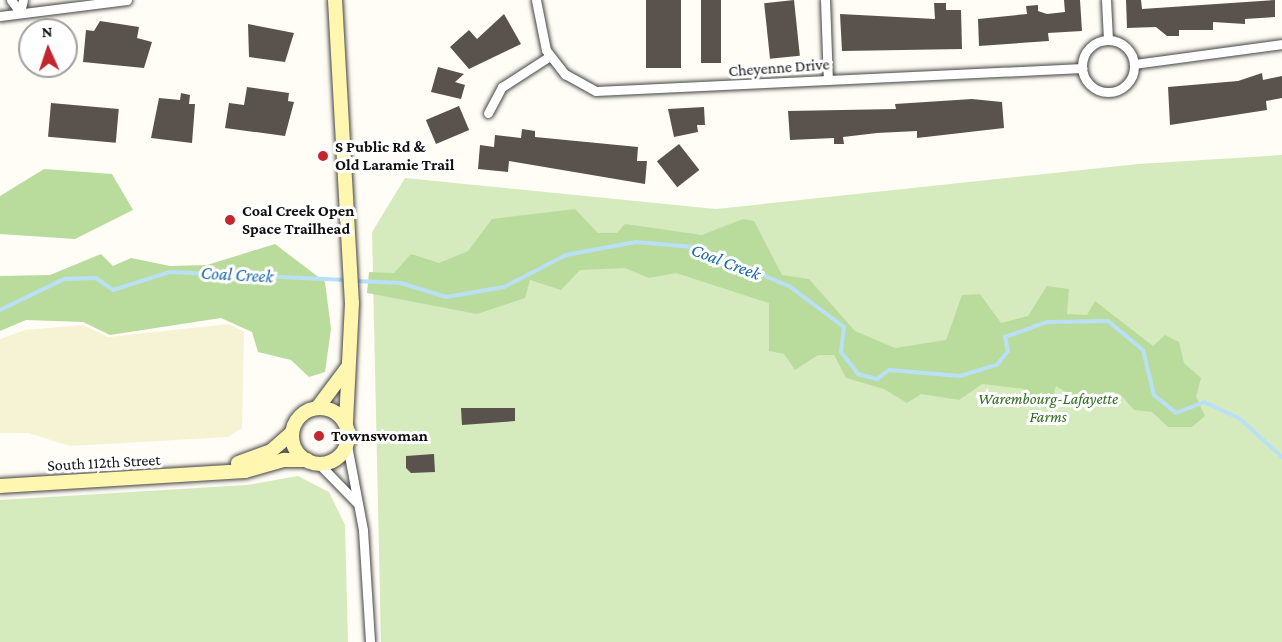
<!DOCTYPE html>
<html>
<head>
<meta charset="utf-8">
<style>
	body { margin:0 }
	#map { position:relative; width:1282px; height:642px; overflow:hidden; background:#fffdf5; font-family:"Crimson Pro",serif }
	div>[style] { position:absolute }
	.farmland>* { inset:0; background:#f6f3d4 }
	.green>* { inset:0; background:#d5ebbd }
	.forest>* { inset:0; background:#b9dc9c }
	.stream>* { height:4px; margin:-2px; padding:0 2px; transform-origin:2px; border-radius:2px; background:#b9e0f7 }
	.building>* { inset:0; background:#5a524d; transform-origin:0 0 }
	.roads { filter:drop-shadow(0 0 2px #444) drop-shadow(0 0 2px #444) }
	.street>* { height:9px; margin:-4.5px; padding:0 4.5px; transform-origin:4.5px; border-radius:4.5px; background:#fff }
	.street>.ring { margin:-4.5px; padding:0; box-sizing:content-box; background:none; border:9px solid #fff; border-radius:50% }
	.secondary>* { height:14px; margin:-7px; padding:0 7px; transform-origin:7px; border-radius:7px; background:#fff6b0 }
	.secondary>.ring { margin:-7px; padding:0; box-sizing:content-box; background:none; border:14px solid #fff6b0; border-radius:50% }
	.dots>* { width:16px; height:16px; translate:-50% -50%; box-sizing:border-box; border:3px solid #fff; border-radius:50% }
	span { translate:-50% -50%; white-space:nowrap; text-align:center; line-height:1.15; -webkit-text-stroke:6px #fff; paint-order:stroke }
	.street-label { font-size:16px; color:#111 }
	.poi-label { font-size:16px; color:#111; font-weight:700 }
	.left { translate:0 -50%; text-align:left }
	.park-label { font-size:16px; color:#2f6b1f; font-style:italic }
	.water-label { font-size:18px; color:#1768a6; font-style:italic }
	.north { position:absolute; left:18px; top:18px; width:60px; height:60px; box-sizing:border-box; background:#fff; border:2px solid #a0a0a0; border-radius:50%; rotate:357deg; font-size:16px; font-weight:700; line-height:24px; text-align:center; color:#111 }
	.north::after { content:''; display:block; margin:auto; width:21px; height:27px; background:#c4262e; clip-path:polygon(50% 0,100% 100%,50% 72%,0 100%) }
</style>
</head>
<body>
<div id="map">
	<div class="farmland">
		<i style="clip-path:polygon(229px 324px,244px 332px,242px 428px,228px 437px,70px 446px,28px 433px,0 433px,0 339px,25px 330px,83px 325px,108px 337px)"></i>
	</div>
	<div class="green">
		<i style="clip-path:polygon(1282px 155px,1282px 642px,381px 642px,372px 232px,405px 178px,716px 209px,1138px 164px)"></i>
		<i style="clip-path:polygon(298px 476px,329px 492px,345px 525px,348px 642px,0 642px,0 500px,247px 485px)"></i>
	</div>
	<div class="forest">
		<i style="clip-path:polygon(44px 169px,112px 174px,133px 210px,75px 239px,0 234px,0 196px)"></i>
		<i style="clip-path:polygon(575px 209px,598px 233px,617px 233px,625px 224px,702px 235px,743px 219px,754px 221px,782px 275px,809px 279px,855px 331px,895px 348px,946px 340px,962px 295px,980px 294px,1001px 323px,1028px 316px,1047px 286px,1069px 289px,1067px 314px,1087px 315px,1095px 301px,1153px 346px,1165px 335px,1179px 342px,1184px 363px,1201px 378px,1196px 397px,1205px 416px,1192px 427px,1168px 427px,1152px 412px,1134px 410px,1120px 394px,1112px 393px,1110px 403px,1094px 405px,1089px 394px,1082px 402px,1056px 386px,1050px 406px,1038px 407px,1024px 389px,982px 384px,959px 400px,921px 394px,907px 403px,884px 389px,846px 378px,834px 355px,818px 355px,795px 370px,784px 354px,769px 351px,769px 303px,676px 273px,649px 278px,625px 268px,580px 270px,561px 290px,530px 280px,525px 298px,477px 314px,367px 293px,369px 272px,394px 273px,411px 254px,439px 263px,468px 251px,492px 219px)"></i>
		<i style="clip-path:polygon(275px 244px,325px 282px,331px 329px,325px 372px,309px 377px,291px 360px,258px 352px,252px 332px,221px 318px,110px 335px,83px 322px,26px 320px,0 331px,0 276px,50px 275px,101px 254px,113px 266px,131px 258px,170px 266px,207px 265px)"></i>
	</div>
	<div class="stream">
		<i style="left:355px;top:281px;width:46px;rotate:2.5deg"></i>
		<i style="left:401px;top:283px;width:47px;rotate:17.3deg"></i>
		<i style="left:446px;top:297px;width:59px;rotate:-9.8deg"></i>
		<i style="left:504px;top:287px;width:70px;rotate:-27.3deg"></i>
		<i style="left:566px;top:255px;width:71px;rotate:-10.5deg"></i>
		<i style="left:636px;top:242px;width:58px;rotate:4.9deg"></i>
		<i style="left:694px;top:247px;width:103px;rotate:22.3deg"></i>
		<i style="left:789px;top:286px;width:69px;rotate:36.7deg"></i>
		<i style="left:844px;top:327px;width:25px;rotate:97deg"></i>
		<i style="left:841px;top:352px;width:28px;rotate:52deg"></i>
		<i style="left:858px;top:374px;width:20px;rotate:15deg"></i>
		<i style="left:877px;top:379px;width:15px;rotate:-37deg"></i>
		<i style="left:889px;top:370px;width:71px;rotate:4.8deg"></i>
		<i style="left:960px;top:376px;width:39px;rotate:-17deg"></i>
		<i style="left:997px;top:365px;width:18px;rotate:-52deg"></i>
		<i style="left:1008px;top:351px;width:14px;rotate:-102deg"></i>
		<i style="left:1005px;top:337px;width:45px;rotate:-19.7deg"></i>
		<i style="left:1047px;top:322px;width:61px;rotate:-0.9deg"></i>
		<i style="left:1108px;top:321px;width:45px;rotate:39.6deg"></i>
		<i style="left:1143px;top:350px;width:46px;rotate:76.3deg"></i>
		<i style="left:1154px;top:395px;width:28px;rotate:39deg"></i>
		<i style="left:1176px;top:413px;width:30px;rotate:-21deg"></i>
		<i style="left:1204px;top:402px;width:40px;rotate:25deg"></i>
		<i style="left:1240px;top:419px;width:57px;rotate:42.1deg"></i>
		<i style="left:0;top:310px;width:71px;rotate:-25.8deg"></i>
		<i style="left:64px;top:279px;width:32px;rotate:-2deg"></i>
		<i style="left:96px;top:278px;width:21px;rotate:35deg"></i>
		<i style="left:113px;top:290px;width:60px;rotate:-17.5deg"></i>
		<i style="left:170px;top:272px;width:177px;rotate:2.6deg"></i>
	</div>
	<div class="building">
		<i style="left:646px;top:0;width:35px;height:68px"></i>
		<i style="left:701px;top:0;width:20px;height:63px"></i>
		<i style="left:794px;top:0;width:56px;height:30px;rotate:84deg"></i>
		<i style="clip-path:polygon(1064px 0,1080px 0,1082px 31px,1048px 33px,1049px 41px,979px 46px,978px 19px,1027px 14px,1026px 6px,1038px 5px,1038px 11px,1047px 14px,1065px 12px)"></i>
		<i style="clip-path:polygon(1126px 0,1141px 0,1142px 9px,1275px 0,1275px 17px,1245px 19px,1245px 24px,1213px 22px,1213px 30px,1179px 30px,1179px 36px,1167px 36px,1156px 27px,1127px 28px)"></i>
		<i style="clip-path:polygon(934px 3px,946px 3px,946px 10px,961px 10px,962px 49px,842px 51px,840px 14px,935px 19px)"></i>
		<i style="clip-path:polygon(504px 14px,521px 44px,469px 69px,450px 47px,469px 30px,477px 39px)"></i>
		<i style="clip-path:polygon(100px 21px,139px 27px,137px 38px,152px 42px,144px 68px,83px 62px,86px 30px,94px 31px)"></i>
		<i style="clip-path:polygon(248px 24px,294px 33px,285px 62px,249px 57px)"></i>
		<i style="clip-path:polygon(438px 67px,464px 74px,455px 82px,465px 85px,461px 99px,431px 92px)"></i>
		<i style="clip-path:polygon(1262px 73px,1263px 80px,1282px 76px,1282px 98px,1266px 101px,1267px 110px,1170px 125px,1168px 87px,1238px 81px)"></i>
		<i style="clip-path:polygon(247px 87px,289px 93px,288px 101px,294px 102px,285px 136px,225px 128px,229px 103px,244px 105px)"></i>
		<i style="clip-path:polygon(181px 93px,190px 95px,189px 104px,195px 104px,192px 143px,151px 138px,159px 98px,180px 100px)"></i>
		<i style="clip-path:polygon(972px 99px,1002px 102px,1004px 128px,917px 138px,917px 131px,877px 133px,843px 137px,844px 144px,834px 144px,834px 138px,790px 140px,788px 111px,896px 109px,895px 104px)"></i>
		<i style="left:51px;top:103px;width:68px;height:34px;rotate:5deg"></i>
		<i style="left:459px;top:106px;width:26px;height:36px;rotate:67deg"></i>
		<i style="clip-path:polygon(704px 107px,705px 125px,697px 125px,698px 132px,674px 137px,668px 109px)"></i>
		<i style="clip-path:polygon(522px 129px,535px 131px,535px 137px,638px 147px,637px 161px,647px 161px,645px 184px,509px 161px,508px 172px,478px 169px,480px 145px,494px 147px,495px 135px,521px 138px)"></i>
		<i style="left:679px;top:144px;width:33px;height:28px;rotate:52deg"></i>
		<i style="clip-path:polygon(461px 408px,515px 408px,515px 421px,462px 425px)"></i>
		<i style="clip-path:polygon(434px 454px,435px 472px,411px 473px,406px 468px,406px 456px)"></i>
	</div>
	<div class="roads">
		<div class="street">
			<i style="left:11px;top:0;width:15px;rotate:53deg"></i>
			<i style="left:536px;top:0;width:51px;rotate:78.7deg"></i>
			<i style="left:546px;top:50px;width:31px;rotate:52deg"></i>
			<i style="left:565px;top:74px;width:35px;rotate:29deg"></i>
			<i style="left:596px;top:91px;width:487px;rotate:-2.7deg"></i>
			<i style="left:825px;top:0;width:80px;rotate:87.9deg"></i>
			<i style="left:1106px;top:0;width:40px;rotate:87.1deg"></i>
			<i style="left:20px;top:12px;width:12px;rotate:-76deg"></i>
			<i style="left:0;top:16px;width:128px;rotate:-7.2deg"></i>
			<i class="ring" style="left:1082px;top:40px;width:43px;height:43px"></i>
			<i style="left:1134px;top:64px;width:149px;rotate:-7.7deg"></i>
			<i style="left:488px;top:113px;width:30px;rotate:-62deg"></i>
			<i style="left:502px;top:87px;width:57px;rotate:-32.9deg"></i>
			<i style="left:347px;top:445px;width:86px;rotate:79.3deg"></i>
			<i style="left:363px;top:530px;width:112px;rotate:86.4deg"></i>
			<i style="left:319px;top:464px;width:54px;rotate:45.7deg"></i>
		</div>
		<div class="secondary">
			<i style="left:335px;top:0;width:303px;rotate:86.8deg"></i>
			<i style="left:352px;top:303px;width:120px;rotate:92.9deg"></i>
			<i style="left:318px;top:407px;width:50px;rotate:-53.1deg"></i>
			<i class="ring" style="left:292px;top:408px;width:42px;height:42px"></i>
			<i style="left:238px;top:463px;width:35px;rotate:-20deg"></i>
			<i style="left:271px;top:451px;width:28px;rotate:-41deg"></i>
			<i style="left:0;top:486px;width:245px;rotate:-3.5deg"></i>
			<i style="left:245px;top:471px;width:41px;rotate:-15.8deg"></i>
			<i style="left:284px;top:460px;width:23px"></i>
		</div>
	</div>
	<div class="dots">
		<i style="left:323px;top:156px;background:#c4262e"></i>
		<i style="left:230px;top:220px;background:#c4262e"></i>
		<i style="left:319px;top:436px;background:#c4262e"></i>
	</div>
	<div class="street-label">
		<span style="left:779px;top:68px;rotate:-4deg">Cheyenne Drive</span>
		<span style="left:104px;top:463px;rotate:-3deg">South 112th Street</span>
	</div>
	<div class="poi-label">
		<span class="left" style="left:335px;top:156px">S Public Rd &amp;<br>Old Laramie Trail</span>
		<span class="left" style="left:242px;top:220px">Coal Creek Open<br>Space Trailhead</span>
		<span class="left" style="left:331px;top:436px">Townswoman</span>
	</div>
	<div class="park-label">
		<span style="left:1048px;top:408px">Warembourg-Lafayette<br>Farms</span>
	</div>
	<div class="water-label">
		<span style="left:726px;top:262px;rotate:21deg">Coal Creek</span>
		<span style="left:237px;top:275px;rotate:3deg">Coal Creek</span>
	</div>
	<div class="north">N</div>
</div>
</body>
</html>
